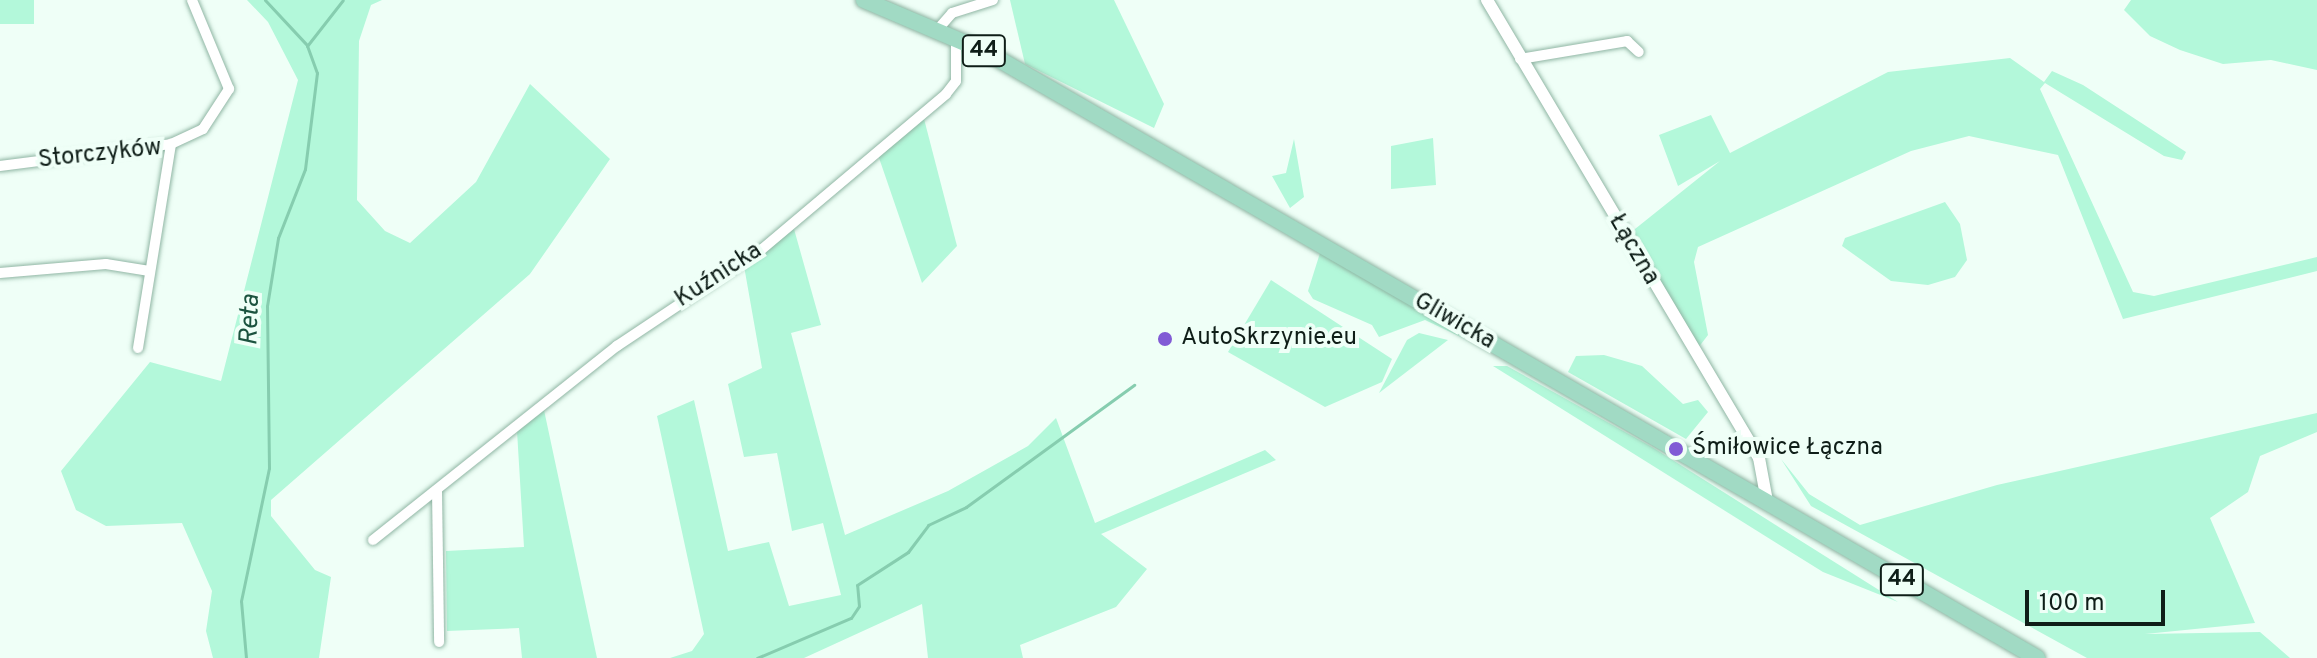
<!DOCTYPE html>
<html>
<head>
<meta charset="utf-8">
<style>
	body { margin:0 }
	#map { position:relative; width:2317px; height:658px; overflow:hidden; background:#effff7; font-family:Overpass,sans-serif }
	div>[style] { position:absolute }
	.green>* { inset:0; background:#b3f8da; transform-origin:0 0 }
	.stream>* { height:3px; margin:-1.5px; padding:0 1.5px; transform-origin:1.5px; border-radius:1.5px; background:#86cdaf }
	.roads { filter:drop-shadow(0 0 2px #90b6a4) drop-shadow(0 0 2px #90b6a4) }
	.minor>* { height:10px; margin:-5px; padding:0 5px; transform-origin:5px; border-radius:5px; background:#fff }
	.tertiary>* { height:12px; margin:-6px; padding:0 6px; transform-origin:6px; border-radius:6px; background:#fff }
	.primary>* { height:16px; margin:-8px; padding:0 8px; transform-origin:8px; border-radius:8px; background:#a1dac4 }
	.dots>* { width:22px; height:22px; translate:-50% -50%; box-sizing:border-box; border:4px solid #effff7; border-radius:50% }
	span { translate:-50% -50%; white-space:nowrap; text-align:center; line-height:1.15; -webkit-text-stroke:8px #effff7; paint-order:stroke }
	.shield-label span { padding:2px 6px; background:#effff7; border:2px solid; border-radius:6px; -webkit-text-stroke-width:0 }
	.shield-label { font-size:22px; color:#0f1e18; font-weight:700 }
	.street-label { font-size:24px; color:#0f1e18 }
	.poi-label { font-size:24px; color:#0f1e18 }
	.left { translate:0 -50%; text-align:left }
	.water-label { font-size:26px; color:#1c533f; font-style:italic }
	.scale { position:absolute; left:2025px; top:590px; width:140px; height:36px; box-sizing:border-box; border:4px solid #0f1e18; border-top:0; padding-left:10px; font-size:24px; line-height:28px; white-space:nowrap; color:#0f1e18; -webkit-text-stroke:6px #effff7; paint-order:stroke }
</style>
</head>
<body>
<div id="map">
	<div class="green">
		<i style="left:34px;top:0;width:24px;height:34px;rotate:90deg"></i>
		<i style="clip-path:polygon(247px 0,382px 0,371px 5px,359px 41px,357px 200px,385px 231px,410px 243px,476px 182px,530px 84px,610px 159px,530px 274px,271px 500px,271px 516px,315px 570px,331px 577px,319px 658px,213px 658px,206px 631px,212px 591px,182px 523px,106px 526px,76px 510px,61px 471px,150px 362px,221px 381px,298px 80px,268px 22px)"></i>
		<i style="clip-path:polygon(1010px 0,1114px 0,1164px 104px,1154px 128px,1025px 64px)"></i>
		<i style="clip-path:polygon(2131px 0,2317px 0,2317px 70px,2271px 60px,2223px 64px,2180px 50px,2150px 36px,2124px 10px)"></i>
		<i style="clip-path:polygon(2010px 58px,2044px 82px,2052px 71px,2083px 85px,2186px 152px,2182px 160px,2164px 156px,2045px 83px,2040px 89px,2133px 292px,2154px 296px,2317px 257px,2317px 271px,2123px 319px,2058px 155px,1969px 136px,1911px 151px,1698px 247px,1694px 262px,1708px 335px,1698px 348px,1630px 233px,1720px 161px,1678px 186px,1659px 135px,1711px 115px,1730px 153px,1888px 72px)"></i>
		<i style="clip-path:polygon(923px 115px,957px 246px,922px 283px,878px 155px)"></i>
		<i style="clip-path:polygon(1433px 138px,1436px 185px,1391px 189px,1391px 146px)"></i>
		<i style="clip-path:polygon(1294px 139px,1304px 197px,1290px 208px,1272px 176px,1286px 173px)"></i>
		<i style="clip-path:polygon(1945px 202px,1960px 224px,1967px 260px,1955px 277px,1928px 285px,1891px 281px,1842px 246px,1845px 238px)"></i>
		<i style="clip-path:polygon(794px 229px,821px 325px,791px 333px,845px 535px,948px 491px,1028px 446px,1056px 418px,1095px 523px,1265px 450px,1276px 460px,1101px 534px,1147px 569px,1116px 607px,1020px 645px,1023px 658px,928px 658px,922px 604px,804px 658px,670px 658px,692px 651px,704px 634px,657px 416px,694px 400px,728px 551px,769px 542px,789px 606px,841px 595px,823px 523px,792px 531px,777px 453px,744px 457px,728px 384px,762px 368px,744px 266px)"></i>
		<i style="clip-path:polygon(1320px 253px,1466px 337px,1465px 339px,1425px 320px,1379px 337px,1372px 325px,1313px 299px,1308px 291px)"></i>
		<i style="clip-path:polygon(1271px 280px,1392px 359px,1382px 382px,1325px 407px,1228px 352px)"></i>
		<i style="clip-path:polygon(1419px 333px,1448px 340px,1379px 393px,1407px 340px)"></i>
		<i style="clip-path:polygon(1604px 355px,1642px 366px,1683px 404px,1698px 400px,1708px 412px,1686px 439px,1568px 372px,1576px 356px)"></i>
		<i style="clip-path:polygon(1493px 366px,1507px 366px,1652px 447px,1898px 602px,1823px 572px)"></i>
		<i style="clip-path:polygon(544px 410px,597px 658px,522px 658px,519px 628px,447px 631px,446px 551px,524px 547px,517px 431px)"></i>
		<i style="clip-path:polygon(2317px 413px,2317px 432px,2260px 456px,2248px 492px,2210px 518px,2255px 623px,2145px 634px,2260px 632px,2290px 658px,2087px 658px,1811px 506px,1781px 459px,1809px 494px,1860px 525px,1997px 485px)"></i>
	</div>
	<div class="stream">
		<i style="left:265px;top:0;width:60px;rotate:47deg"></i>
		<i style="left:246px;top:658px;width:57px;rotate:-95deg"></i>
		<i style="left:241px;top:601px;width:136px;rotate:-78.1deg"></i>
		<i style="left:269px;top:468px;width:162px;rotate:-90.7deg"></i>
		<i style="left:267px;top:306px;width:69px;rotate:-80.8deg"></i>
		<i style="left:278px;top:238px;width:74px;rotate:-68.6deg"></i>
		<i style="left:305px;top:169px;width:97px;rotate:-82.9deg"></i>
		<i style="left:317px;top:73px;width:29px;rotate:-110deg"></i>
		<i style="left:307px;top:46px;width:58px;rotate:-52deg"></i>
		<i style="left:757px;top:658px;width:102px;rotate:-23.1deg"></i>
		<i style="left:851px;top:618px;width:14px;rotate:-56deg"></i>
		<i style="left:859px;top:606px;width:21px;rotate:-95deg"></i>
		<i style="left:857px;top:585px;width:61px;rotate:-32.9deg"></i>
		<i style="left:908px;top:552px;width:34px;rotate:-53deg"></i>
		<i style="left:928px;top:525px;width:42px;rotate:-25.3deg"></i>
		<i style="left:966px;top:507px;width:208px;rotate:-36deg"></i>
	</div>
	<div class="roads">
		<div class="minor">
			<i style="left:939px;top:28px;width:20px;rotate:-49deg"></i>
			<i style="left:952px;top:13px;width:43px;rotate:-17.6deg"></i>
			<i style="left:1520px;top:59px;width:109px;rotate:-9.5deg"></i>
			<i style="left:1627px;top:41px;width:16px;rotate:43deg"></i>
			<i style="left:0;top:166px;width:172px;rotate:-7.3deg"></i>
			<i style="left:171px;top:144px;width:35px;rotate:-25deg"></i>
			<i style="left:203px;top:129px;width:48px;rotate:-57deg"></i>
			<i style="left:229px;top:89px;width:96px;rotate:-112.6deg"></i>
			<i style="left:0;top:273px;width:106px;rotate:-4.9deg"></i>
			<i style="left:106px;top:264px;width:44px;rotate:9.2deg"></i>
			<i style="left:138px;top:348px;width:207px;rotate:-80.8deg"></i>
			<i style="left:437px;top:490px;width:152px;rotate:89.2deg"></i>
			<i style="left:373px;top:540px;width:312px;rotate:-38.5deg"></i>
			<i style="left:617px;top:346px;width:173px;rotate:-33.7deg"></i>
			<i style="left:761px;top:250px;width:242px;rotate:-40.1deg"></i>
			<i style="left:946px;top:94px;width:16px;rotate:-52deg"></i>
			<i style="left:956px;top:81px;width:44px;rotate:-90deg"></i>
		</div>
		<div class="tertiary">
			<i style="left:1487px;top:0;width:533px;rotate:59.29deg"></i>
			<i style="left:1759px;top:458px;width:44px;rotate:79.5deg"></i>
		</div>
		<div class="primary">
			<i style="left:864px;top:0;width:135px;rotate:23.1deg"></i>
			<i style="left:988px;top:53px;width:1211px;rotate:29.97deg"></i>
		</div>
	</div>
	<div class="dots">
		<i style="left:1165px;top:339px;background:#815bd5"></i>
		<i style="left:1676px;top:449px;background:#815bd5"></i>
	</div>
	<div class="shield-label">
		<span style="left:984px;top:51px">44</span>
		<span style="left:1902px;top:580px">44</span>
	</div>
	<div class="street-label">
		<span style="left:100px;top:155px;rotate:-6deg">Storczyków</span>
		<span style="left:1633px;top:250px;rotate:60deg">Łączna</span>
		<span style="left:719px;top:276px;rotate:-33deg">Kuźnicka</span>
		<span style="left:1454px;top:322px;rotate:30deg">Gliwicka</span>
	</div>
	<div class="poi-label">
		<span class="left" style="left:1181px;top:339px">AutoSkrzynie.eu</span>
		<span class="left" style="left:1692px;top:449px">Śmiłowice Łączna</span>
	</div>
	<div class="water-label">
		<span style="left:251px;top:320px;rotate:-88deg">Reta</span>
	</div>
	<div class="scale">100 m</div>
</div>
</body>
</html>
